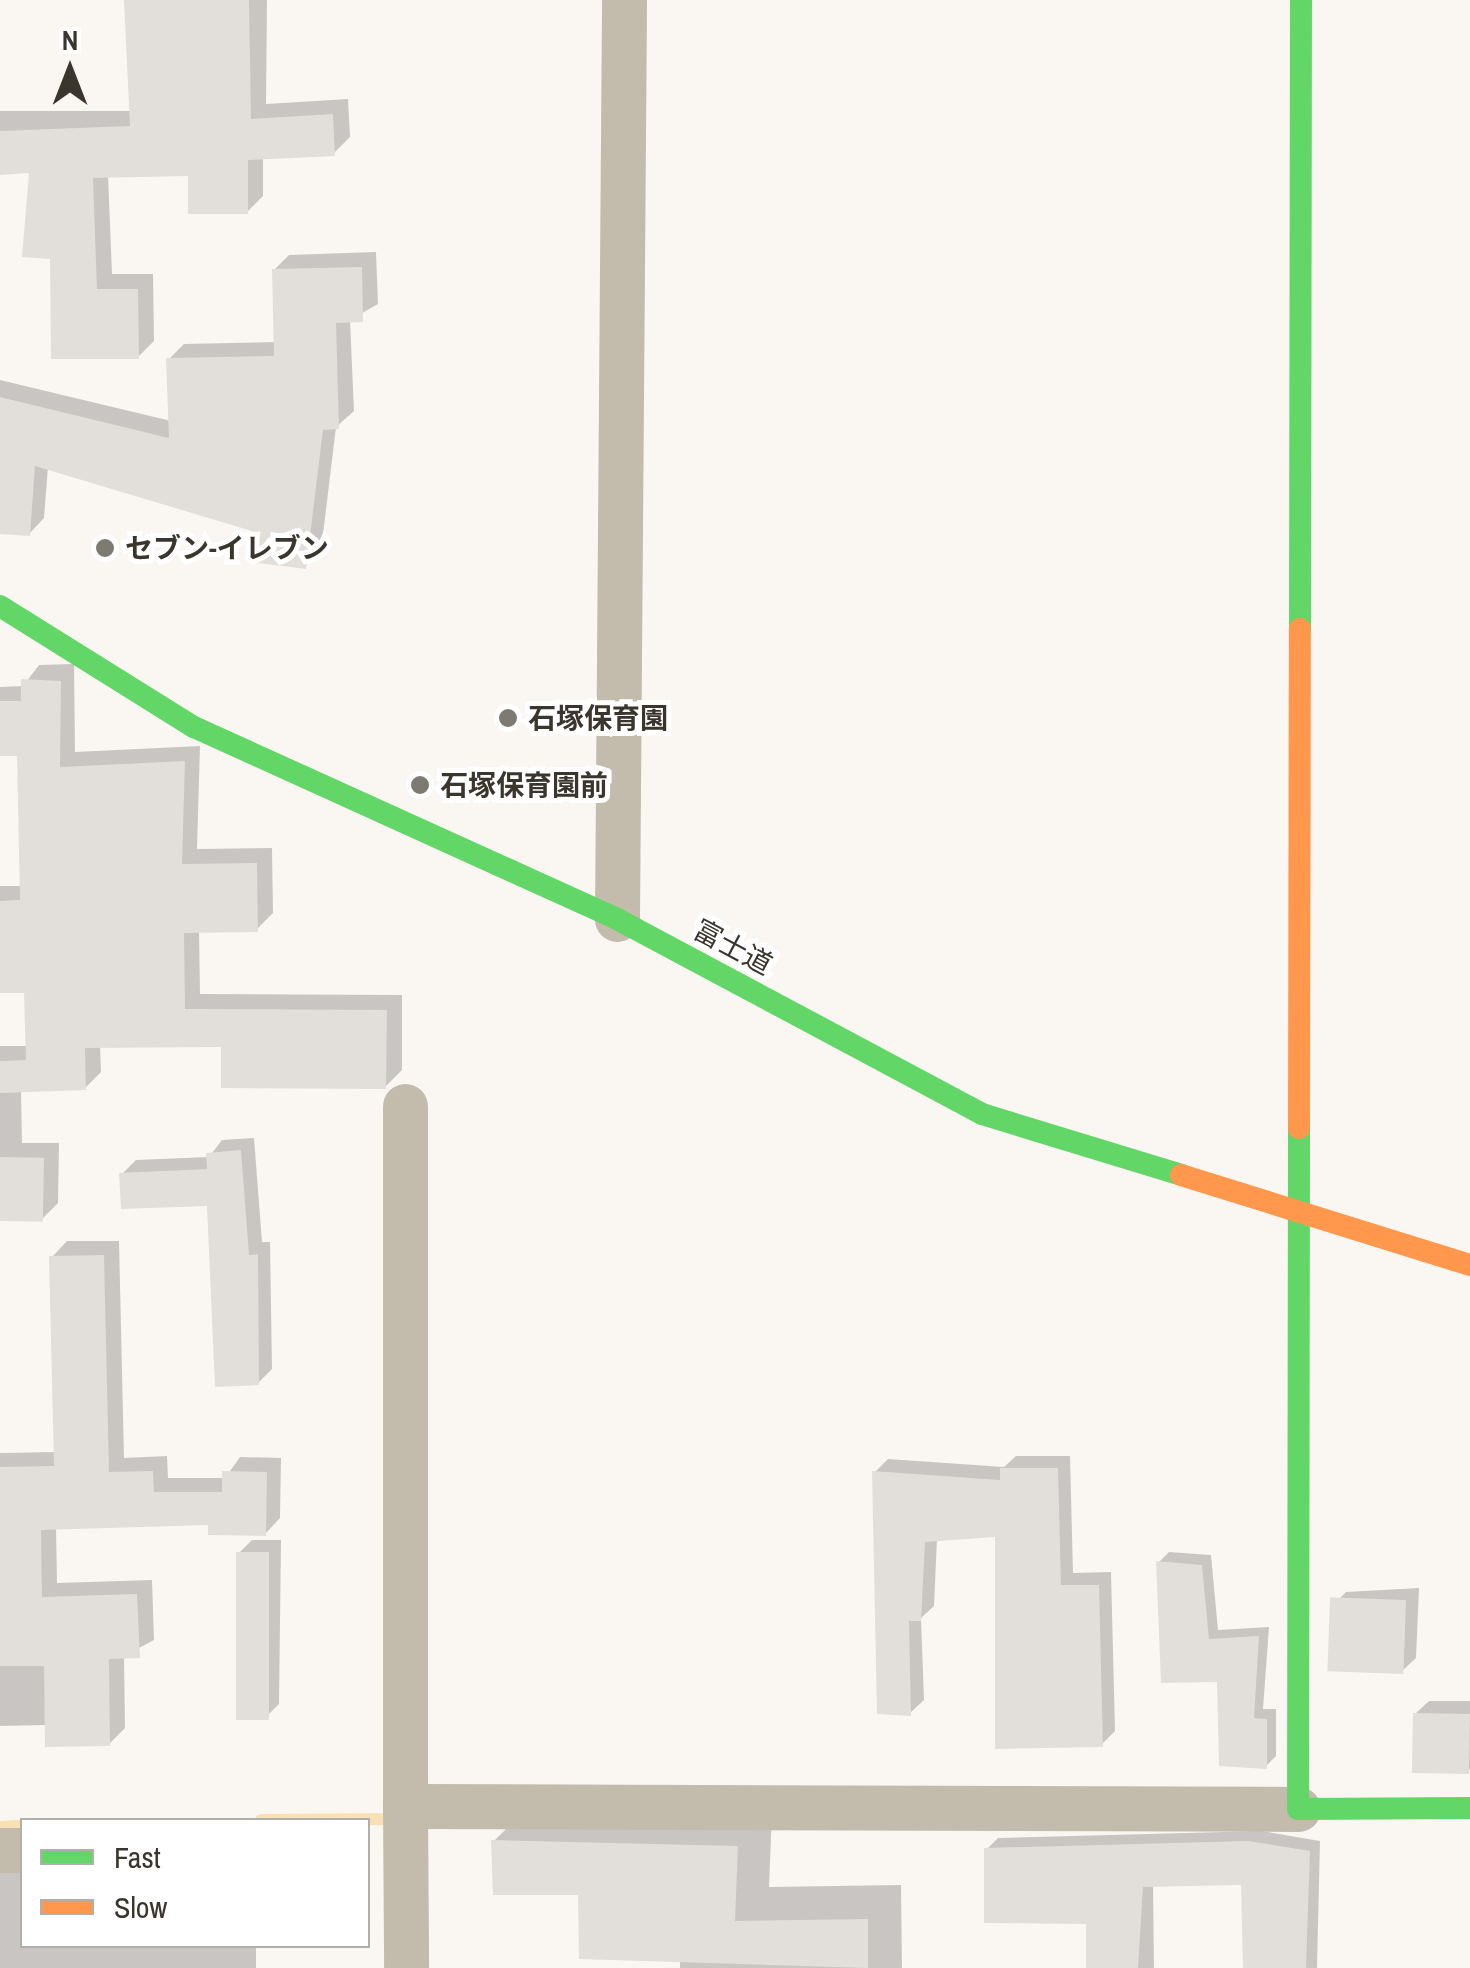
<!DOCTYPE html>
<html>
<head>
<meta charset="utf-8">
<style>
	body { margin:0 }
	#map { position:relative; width:1470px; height:1968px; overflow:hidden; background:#faf7f3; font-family:"Archivo Narrow","Noto Sans JP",sans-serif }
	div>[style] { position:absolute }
	.shadow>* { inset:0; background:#0003 }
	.stream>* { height:12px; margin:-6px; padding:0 6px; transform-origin:6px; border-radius:6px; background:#fae1b5 }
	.building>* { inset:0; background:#e2ded9; transform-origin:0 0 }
	.street>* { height:45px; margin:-22.5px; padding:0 22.5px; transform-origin:22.5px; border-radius:22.5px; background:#c3bbac }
	.fast>* { height:22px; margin:-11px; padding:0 11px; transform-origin:11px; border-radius:11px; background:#63d668 }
	.slow>* { height:22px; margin:-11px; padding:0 11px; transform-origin:11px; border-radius:11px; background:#ff974d }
	.dots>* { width:28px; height:28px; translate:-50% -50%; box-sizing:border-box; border:5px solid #fff; border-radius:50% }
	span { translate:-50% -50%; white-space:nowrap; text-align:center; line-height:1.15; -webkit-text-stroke:10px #fff; paint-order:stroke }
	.poi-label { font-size:28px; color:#3a362d; font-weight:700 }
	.left { translate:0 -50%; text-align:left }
	.street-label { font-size:28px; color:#3a362d }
	.legend { position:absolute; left:20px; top:1818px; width:350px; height:130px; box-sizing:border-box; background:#fff; border:2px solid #b0afab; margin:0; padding:12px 18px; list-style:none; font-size:30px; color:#3a362d }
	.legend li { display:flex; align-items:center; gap:20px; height:50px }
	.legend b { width:50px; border:2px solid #b0afab }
	.north { position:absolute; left:20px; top:20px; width:100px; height:100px; -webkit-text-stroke:8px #fff; paint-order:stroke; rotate:0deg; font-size:28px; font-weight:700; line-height:40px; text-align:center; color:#3a362d }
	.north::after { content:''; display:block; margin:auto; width:35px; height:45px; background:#3a362d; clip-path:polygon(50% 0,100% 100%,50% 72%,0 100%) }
</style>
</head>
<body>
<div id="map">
	<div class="shadow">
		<i style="clip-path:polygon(127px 0,267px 0,266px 104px,348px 99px,350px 137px,334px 153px,263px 156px,263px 196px,247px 212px,190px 173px,108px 175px,112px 274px,153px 274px,154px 341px,138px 357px,53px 257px,32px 170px,0 173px,0 111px,132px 111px)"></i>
		<i style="clip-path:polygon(376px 252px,378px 304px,350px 320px,354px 411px,336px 427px,321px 551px,305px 566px,255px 529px,48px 467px,44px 518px,29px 534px,0 532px,0 380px,171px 421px,169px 359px,184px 344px,276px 342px,274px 270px,289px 255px)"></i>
		<i style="clip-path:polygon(74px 664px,75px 752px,200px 746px,197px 849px,272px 848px,273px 913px,257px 929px,199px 930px,200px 994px,402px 995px,402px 1070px,386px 1086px,223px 1044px,100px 1045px,101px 1072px,85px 1088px,21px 1090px,22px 1143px,59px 1143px,58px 1203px,42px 1219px,0 1218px,0 1046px,28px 1046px,26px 990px,0 991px,0 886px,22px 886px,20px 753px,0 753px,0 687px,23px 686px,39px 665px)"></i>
		<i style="clip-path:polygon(254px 1138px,262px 1242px,270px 1242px,272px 1369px,258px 1383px,209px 1204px,122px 1174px,136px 1160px,209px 1157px,222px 1140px)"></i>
		<i style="clip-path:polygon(67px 1241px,119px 1241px,124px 1458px,167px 1456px,168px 1478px,225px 1478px,240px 1457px,281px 1458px,280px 1518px,265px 1534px,210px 1522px,56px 1527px,57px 1583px,152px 1580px,154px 1640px,124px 1656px,125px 1728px,109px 1744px,47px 1725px,0 1726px,0 1453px,57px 1452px,52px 1257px)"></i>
		<i style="clip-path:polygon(1016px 1456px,1070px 1456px,1073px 1573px,1111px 1572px,1115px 1731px,1102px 1744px,997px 1534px,937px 1539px,934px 1606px,921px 1618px,924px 1700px,910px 1713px,875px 1472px,888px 1459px,1004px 1467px)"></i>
		<i style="clip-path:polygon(252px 1540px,281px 1540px,279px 1704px,265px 1718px,238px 1554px)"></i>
		<i style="clip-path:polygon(1169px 1552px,1211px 1555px,1218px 1630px,1269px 1627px,1263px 1709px,1276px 1709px,1276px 1756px,1266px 1766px,1159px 1562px)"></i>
		<i style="clip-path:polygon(1419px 1588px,1416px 1658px,1402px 1671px,1332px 1606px,1346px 1592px)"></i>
		<i style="clip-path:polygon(1429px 1701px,1470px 1701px,1470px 1770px,1415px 1714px)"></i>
		<i style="clip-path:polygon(528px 1807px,772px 1812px,769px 1887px,901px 1885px,902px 1968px,680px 1968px,680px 1955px,494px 1841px)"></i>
		<i style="clip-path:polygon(1261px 1831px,1320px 1841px,1317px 1968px,1246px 1968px,1243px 1883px,1153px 1884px,1154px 1968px,1090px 1968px,1089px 1922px,987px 1849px,998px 1838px)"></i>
		<i style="clip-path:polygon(0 1837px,22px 1842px,22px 1946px,256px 1946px,256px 1968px,0 1968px)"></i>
	</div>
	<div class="stream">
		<i style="left:261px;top:1820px;width:137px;rotate:-0.4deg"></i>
		<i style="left:0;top:1827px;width:22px;rotate:-3deg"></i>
	</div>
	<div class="building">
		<i style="clip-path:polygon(124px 0,249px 0,251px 119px,333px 114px,335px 156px,248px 160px,248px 214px,188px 214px,188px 176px,93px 178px,97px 289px,138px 289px,139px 359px,51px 359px,50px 259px,22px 257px,29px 173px,0 175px,0 131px,130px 126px)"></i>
		<i style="clip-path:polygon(362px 267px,363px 322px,336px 323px,339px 429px,323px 430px,306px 569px,249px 562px,252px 531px,35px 466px,30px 536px,0 534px,0 397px,169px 438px,166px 358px,274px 356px,272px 269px)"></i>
		<i style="clip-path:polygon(21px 679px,61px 681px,60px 767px,185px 761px,182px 864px,257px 863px,258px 932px,184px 933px,185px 1009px,387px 1010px,386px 1089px,221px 1088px,221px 1047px,85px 1048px,86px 1090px,0 1093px,0 1061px,26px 1060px,24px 993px,0 993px,0 901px,20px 900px,17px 756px,0 756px,0 701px,21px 701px)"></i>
		<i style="clip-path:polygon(241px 1150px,249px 1255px,258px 1254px,259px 1385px,215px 1387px,207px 1206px,121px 1209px,119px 1173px,207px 1169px,206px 1153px)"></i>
		<i style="left:0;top:1157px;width:44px;height:64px;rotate:1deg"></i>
		<i style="clip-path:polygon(104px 1255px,109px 1472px,153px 1471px,154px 1492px,222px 1492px,222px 1471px,267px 1472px,266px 1536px,208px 1535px,208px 1525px,41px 1530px,42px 1597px,137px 1594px,140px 1658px,109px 1659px,110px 1746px,45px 1747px,44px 1666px,0 1666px,0 1467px,54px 1466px,49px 1256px)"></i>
		<i style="clip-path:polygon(1000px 1468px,1058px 1468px,1061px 1585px,1099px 1585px,1103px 1747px,995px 1749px,995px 1537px,925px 1542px,921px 1621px,909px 1621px,911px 1716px,877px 1714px,872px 1471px,1000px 1480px)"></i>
		<i style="left:236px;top:1552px;width:33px;height:168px"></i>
		<i style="clip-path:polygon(1156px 1561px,1202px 1565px,1209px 1639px,1259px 1636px,1254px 1718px,1267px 1719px,1267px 1769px,1219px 1766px,1217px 1682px,1161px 1683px)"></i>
		<i style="left:1406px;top:1600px;width:74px;height:76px;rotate:92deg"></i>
		<i style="left:1413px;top:1713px;width:57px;height:60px;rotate:1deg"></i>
		<i style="clip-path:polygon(491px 1840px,738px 1846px,735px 1921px,868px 1919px,868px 1968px,579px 1959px,578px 1895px,493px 1895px)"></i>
		<i style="clip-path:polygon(1248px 1841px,1310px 1851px,1306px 1968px,1243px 1968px,1241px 1885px,1143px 1887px,1138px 1968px,1086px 1968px,1086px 1924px,984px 1923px,984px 1848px)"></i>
	</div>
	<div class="street">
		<i style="left:617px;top:919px;width:919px;rotate:-89.56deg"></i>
		<i style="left:405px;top:1106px;width:700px;rotate:90deg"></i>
		<i style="left:405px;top:1806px;width:893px;rotate:0.19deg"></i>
		<i style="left:405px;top:1806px;width:162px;rotate:89.6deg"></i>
		<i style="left:0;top:1850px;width:22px"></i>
	</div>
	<div class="fast">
		<i style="left:0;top:606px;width:229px;rotate:32deg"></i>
		<i style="left:194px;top:727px;width:465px;rotate:24.4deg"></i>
		<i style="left:617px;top:919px;width:414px;rotate:28.1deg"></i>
		<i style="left:982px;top:1114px;width:208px;rotate:17deg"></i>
		<i style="left:1300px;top:629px;width:629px;rotate:-89.91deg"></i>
		<i style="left:1299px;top:1128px;width:681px;rotate:90.08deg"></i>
		<i style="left:1298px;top:1809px;width:172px;rotate:-0.3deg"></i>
	</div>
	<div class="slow">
		<i style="left:1299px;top:1128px;width:499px;rotate:-89.9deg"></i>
		<i style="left:1181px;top:1175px;width:303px;rotate:17.3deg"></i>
	</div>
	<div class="dots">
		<i style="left:105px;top:548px;background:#7d7a72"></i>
		<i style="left:508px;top:718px;background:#7d7a72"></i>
		<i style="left:420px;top:785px;background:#7d7a72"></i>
	</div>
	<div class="poi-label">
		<span class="left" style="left:125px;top:548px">セブン-イレブン</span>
		<span class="left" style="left:528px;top:718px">石塚保育園</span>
		<span class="left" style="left:440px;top:785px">石塚保育園前</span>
	</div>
	<div class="street-label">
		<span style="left:733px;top:947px;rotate:28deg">富士道</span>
	</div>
	<ul class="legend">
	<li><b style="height:12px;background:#63d668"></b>Fast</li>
	<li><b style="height:12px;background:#ff974d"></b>Slow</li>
	</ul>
	<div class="north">N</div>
</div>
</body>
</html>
